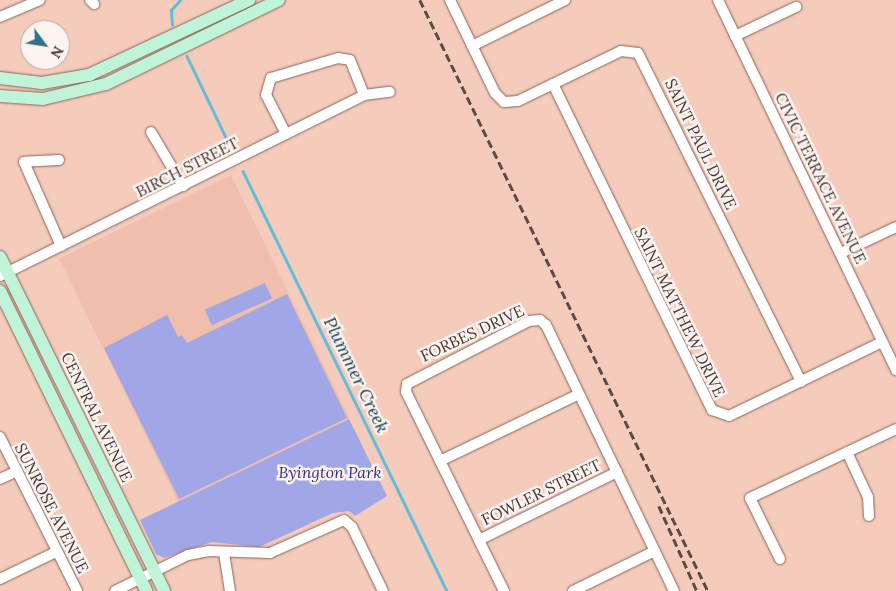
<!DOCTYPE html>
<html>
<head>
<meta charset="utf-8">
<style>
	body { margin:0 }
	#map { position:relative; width:896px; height:591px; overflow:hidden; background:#f5cbbc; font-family:Lora,serif }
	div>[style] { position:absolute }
	.built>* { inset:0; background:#f0bead; transform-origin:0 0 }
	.green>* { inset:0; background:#a1a6e6; transform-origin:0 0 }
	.stream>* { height:2.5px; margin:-1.25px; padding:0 1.25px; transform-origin:1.25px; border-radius:1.25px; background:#62bdd9 }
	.roads { filter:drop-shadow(0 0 1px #8a6558) drop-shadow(0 0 1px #8a6558) }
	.minor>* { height:10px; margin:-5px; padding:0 5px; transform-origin:5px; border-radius:5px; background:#fff }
	.major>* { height:12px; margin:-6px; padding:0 6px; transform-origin:6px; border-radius:6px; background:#bff4d9 }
	.rail>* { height:2.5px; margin-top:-1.25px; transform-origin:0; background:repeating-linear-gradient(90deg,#5d4a43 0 8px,transparent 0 12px) }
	span { translate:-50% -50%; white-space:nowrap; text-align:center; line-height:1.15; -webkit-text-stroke:5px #fdf4f1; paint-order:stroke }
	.street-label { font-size:16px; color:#473731 }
	.park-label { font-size:16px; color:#34307c; font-style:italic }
	.water-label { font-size:18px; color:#16404c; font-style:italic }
	.north { position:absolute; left:20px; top:20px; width:50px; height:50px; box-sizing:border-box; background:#fdf4f1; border:1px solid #b4a8a4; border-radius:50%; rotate:121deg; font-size:14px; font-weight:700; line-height:20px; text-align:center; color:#473731 }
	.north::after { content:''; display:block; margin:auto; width:18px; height:22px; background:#327286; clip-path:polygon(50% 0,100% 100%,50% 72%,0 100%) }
</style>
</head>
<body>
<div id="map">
	<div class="built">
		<i style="left:231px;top:175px;width:271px;height:191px;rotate:64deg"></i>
	</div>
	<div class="green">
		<i style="left:265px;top:283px;width:17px;height:66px;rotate:66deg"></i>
		<i style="clip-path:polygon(287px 294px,347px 418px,179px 499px,104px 348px,167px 315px,178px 337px,182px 335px,187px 343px)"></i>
		<i style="clip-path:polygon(349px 419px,387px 496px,355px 516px,349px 511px,333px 513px,259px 547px,212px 542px,164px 558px,156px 554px,140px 520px)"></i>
	</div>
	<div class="stream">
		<i style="left:172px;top:25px;width:15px;rotate:-94deg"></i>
		<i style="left:171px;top:10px;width:13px;rotate:-48deg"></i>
		<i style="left:187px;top:56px;width:104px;rotate:64.4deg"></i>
		<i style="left:243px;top:171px;width:467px;rotate:64.1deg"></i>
	</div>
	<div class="roads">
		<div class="minor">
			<i style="left:90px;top:0;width:6px;rotate:45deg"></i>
			<i style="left:450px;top:0;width:103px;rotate:64.2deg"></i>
			<i style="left:495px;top:93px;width:13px;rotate:45deg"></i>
			<i style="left:504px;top:102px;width:14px;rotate:-4deg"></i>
			<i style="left:518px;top:101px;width:114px;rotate:-25.9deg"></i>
			<i style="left:621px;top:51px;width:17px;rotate:7deg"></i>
			<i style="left:638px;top:53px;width:367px;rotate:63.6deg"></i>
			<i style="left:718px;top:0;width:411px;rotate:64.3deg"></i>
			<i style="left:0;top:17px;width:43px;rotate:-23deg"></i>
			<i style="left:735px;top:36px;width:68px;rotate:-25.4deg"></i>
			<i style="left:472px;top:46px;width:104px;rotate:-26.3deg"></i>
			<i style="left:553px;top:84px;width:363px;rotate:64deg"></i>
			<i style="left:712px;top:410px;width:18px;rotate:19deg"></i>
			<i style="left:729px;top:416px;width:170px;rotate:-25.8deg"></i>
			<i style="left:151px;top:132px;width:63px;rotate:59.3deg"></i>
			<i style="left:286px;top:134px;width:44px;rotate:-117.1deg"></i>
			<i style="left:266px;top:95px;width:18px;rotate:-74deg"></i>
			<i style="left:271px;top:78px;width:70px;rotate:-16.6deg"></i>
			<i style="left:338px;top:58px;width:12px;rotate:9deg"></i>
			<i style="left:350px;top:60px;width:38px;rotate:68deg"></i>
			<i style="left:59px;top:160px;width:35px;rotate:177deg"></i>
			<i style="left:24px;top:162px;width:92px;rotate:66.2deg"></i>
			<i style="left:841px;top:253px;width:61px;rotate:-25.3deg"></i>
			<i style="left:0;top:276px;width:407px;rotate:-26.4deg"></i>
			<i style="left:364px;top:95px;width:26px;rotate:-7deg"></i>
			<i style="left:0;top:437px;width:172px;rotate:63.4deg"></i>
			<i style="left:847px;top:452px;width:50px;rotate:65deg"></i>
			<i style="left:868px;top:497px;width:19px;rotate:87deg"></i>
			<i style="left:440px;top:461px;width:154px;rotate:-25.7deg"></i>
			<i style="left:0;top:479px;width:19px;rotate:-25deg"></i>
			<i style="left:479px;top:540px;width:154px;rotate:-26.2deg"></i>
			<i style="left:224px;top:553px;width:38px;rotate:81deg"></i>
			<i style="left:780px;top:559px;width:68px;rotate:-116.2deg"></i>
			<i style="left:750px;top:498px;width:161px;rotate:-25.3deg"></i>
			<i style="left:0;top:579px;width:62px;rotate:-25.7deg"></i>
			<i style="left:115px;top:591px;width:81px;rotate:-26.3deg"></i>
			<i style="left:188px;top:555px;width:21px;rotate:-11deg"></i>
			<i style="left:209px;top:551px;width:61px;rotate:1.9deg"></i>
			<i style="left:270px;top:553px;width:81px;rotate:-24deg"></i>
			<i style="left:344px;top:520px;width:11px;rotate:41deg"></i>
			<i style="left:352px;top:527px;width:71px;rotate:64.2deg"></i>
			<i style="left:504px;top:591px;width:222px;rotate:-116.2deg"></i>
			<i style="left:406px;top:392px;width:8px;rotate:-83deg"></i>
			<i style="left:407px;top:384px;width:137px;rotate:-27.3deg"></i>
			<i style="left:529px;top:321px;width:11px;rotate:-5deg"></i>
			<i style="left:540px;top:320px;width:8px;rotate:40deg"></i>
			<i style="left:546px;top:325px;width:295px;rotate:64.3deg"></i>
			<i style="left:573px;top:591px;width:91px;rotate:-26deg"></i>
		</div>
		<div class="major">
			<i style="left:0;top:78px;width:42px;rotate:6.8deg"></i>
			<i style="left:42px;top:83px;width:48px;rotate:-9.7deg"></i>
			<i style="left:89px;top:75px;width:177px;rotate:-25.1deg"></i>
			<i style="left:0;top:96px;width:43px;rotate:4deg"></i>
			<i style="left:43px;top:99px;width:65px;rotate:-13.4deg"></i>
			<i style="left:106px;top:84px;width:192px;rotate:-25.9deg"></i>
			<i style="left:0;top:257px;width:372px;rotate:63.8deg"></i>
			<i style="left:0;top:291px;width:334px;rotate:64deg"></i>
		</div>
	</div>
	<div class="rail">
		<i style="left:420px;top:0;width:657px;rotate:64.02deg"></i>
		<i style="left:659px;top:506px;width:93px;rotate:65.9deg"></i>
	</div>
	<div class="street-label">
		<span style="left:701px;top:144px;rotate:64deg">SAINT PAUL DRIVE</span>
		<span style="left:187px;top:167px;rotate:-27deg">BIRCH STREET</span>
		<span style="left:821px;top:178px;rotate:64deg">CIVIC TERRACE AVENUE</span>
		<span style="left:680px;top:312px;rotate:64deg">SAINT MATTHEW DRIVE</span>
		<span style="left:472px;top:333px;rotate:-25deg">FORBES DRIVE</span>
		<span style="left:97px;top:417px;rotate:64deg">CENTRAL AVENUE</span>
		<span style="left:541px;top:492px;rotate:-26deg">FOWLER STREET</span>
		<span style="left:52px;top:508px;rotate:63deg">SUNROSE AVENUE</span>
	</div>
	<div class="park-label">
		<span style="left:330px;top:472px">Byington Park</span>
	</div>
	<div class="water-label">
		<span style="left:356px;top:375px;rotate:64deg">Plummer Creek</span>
	</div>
	<div class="north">N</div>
</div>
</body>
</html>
